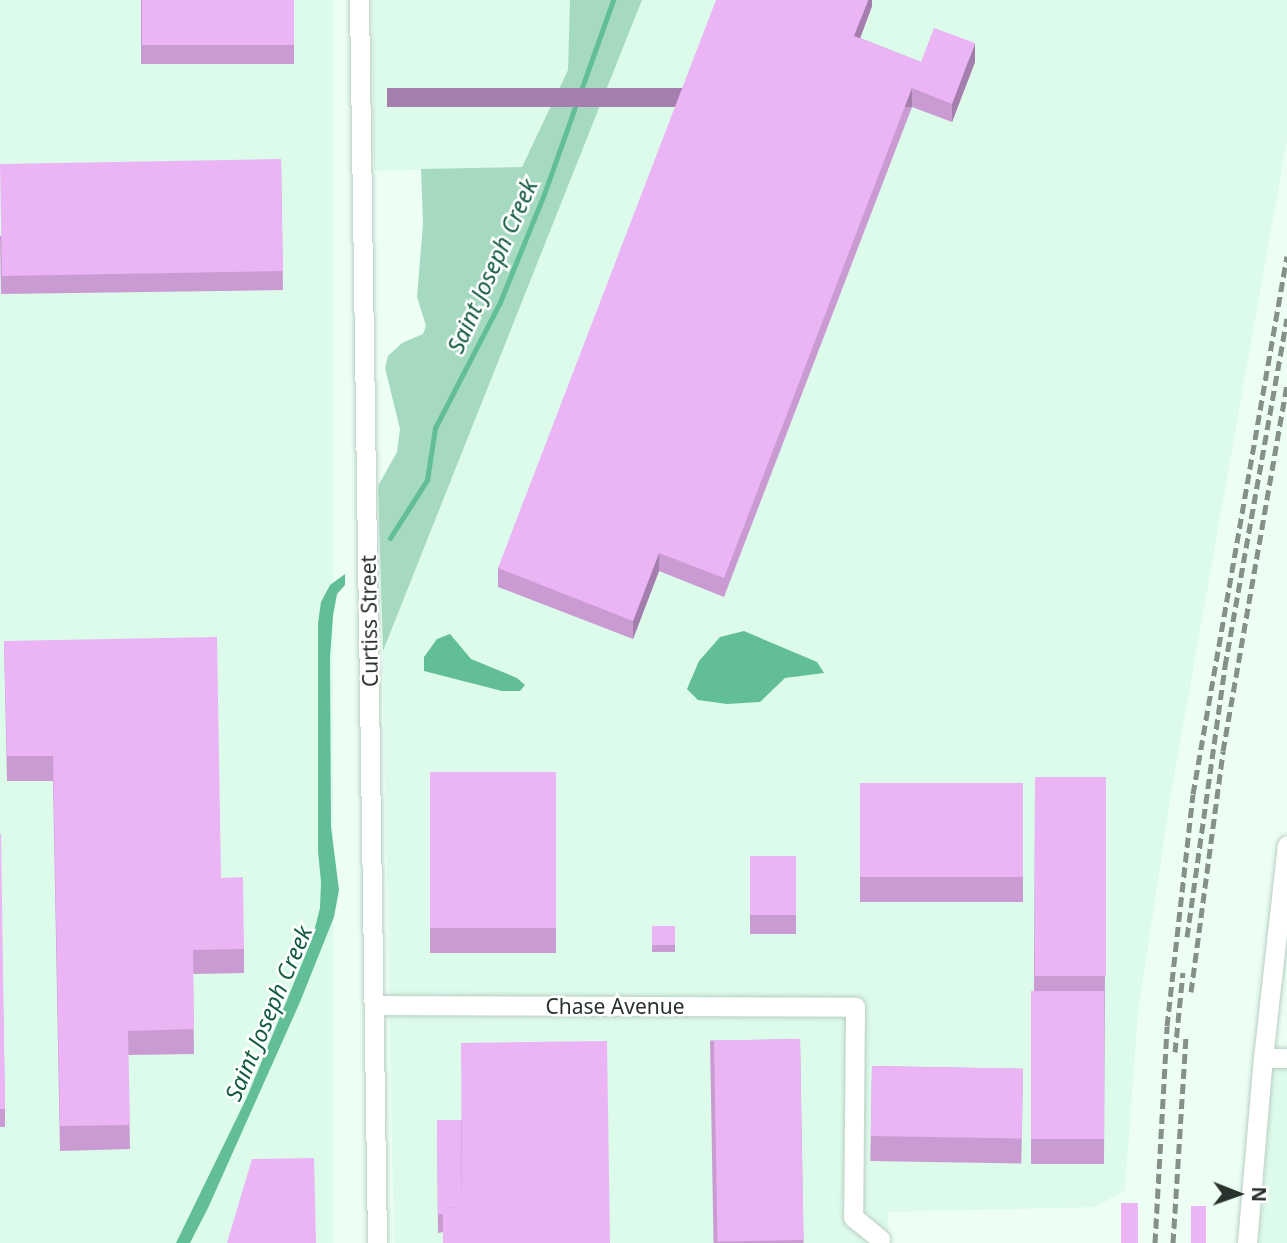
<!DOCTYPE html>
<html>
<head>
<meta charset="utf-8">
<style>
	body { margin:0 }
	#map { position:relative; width:1287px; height:1243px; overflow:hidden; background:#edfff5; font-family:"Noto Sans",sans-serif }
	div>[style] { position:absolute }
	.built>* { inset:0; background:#dcfbeb; transform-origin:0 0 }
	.green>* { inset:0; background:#a6dac0 }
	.water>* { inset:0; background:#62be96 }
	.stream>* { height:5px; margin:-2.5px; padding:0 2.5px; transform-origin:2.5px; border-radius:2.5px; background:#62be96 }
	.roads { filter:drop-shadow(0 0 2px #b9cec3) drop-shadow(0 0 2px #b9cec3) }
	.minor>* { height:19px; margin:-9.5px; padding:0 9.5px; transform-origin:9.5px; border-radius:9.5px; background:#fff }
	.rail>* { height:5px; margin-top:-2.5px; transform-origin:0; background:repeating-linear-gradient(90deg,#849089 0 10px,transparent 0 15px) }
	.wall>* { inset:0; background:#ca9bd3; transform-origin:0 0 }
	.shaded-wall>* { inset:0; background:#a47eac; transform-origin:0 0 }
	.building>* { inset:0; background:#ebb4f5; transform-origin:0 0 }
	span { translate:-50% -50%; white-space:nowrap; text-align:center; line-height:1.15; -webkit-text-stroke:5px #fff; paint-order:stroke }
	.street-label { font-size:21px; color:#29312d }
	.water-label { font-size:23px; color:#145c41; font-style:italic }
	.north { position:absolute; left:1203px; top:1159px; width:70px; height:70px; -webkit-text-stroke:5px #fff; paint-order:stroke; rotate:91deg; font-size:19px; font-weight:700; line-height:28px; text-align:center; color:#29312d }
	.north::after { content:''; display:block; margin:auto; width:24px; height:32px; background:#29312d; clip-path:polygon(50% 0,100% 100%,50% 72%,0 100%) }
</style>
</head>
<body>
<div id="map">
	<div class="built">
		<i style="left:0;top:0;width:333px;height:1243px"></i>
		<i style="clip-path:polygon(372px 0,570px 0,568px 70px,522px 167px,374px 171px)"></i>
		<i style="clip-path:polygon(642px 0,1287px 0,1287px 140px,1171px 794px,1138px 1013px,1125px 1190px,1096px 1207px,888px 1212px,888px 1230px,881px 1243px,394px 1243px,383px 651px)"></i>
		<i style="clip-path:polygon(1273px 1065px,1287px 1065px,1287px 1243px,1259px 1243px)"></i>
	</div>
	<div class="green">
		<i style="clip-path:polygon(570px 0,642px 0,383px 651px,378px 486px,397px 452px,400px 429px,385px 368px,388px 356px,402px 343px,423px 334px,426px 326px,417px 297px,423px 224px,421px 169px,522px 167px,568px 70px)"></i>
	</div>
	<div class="water">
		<i style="clip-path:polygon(345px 574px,345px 585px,337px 594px,333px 616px,330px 657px,331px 827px,339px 890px,334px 917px,300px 1002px,208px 1208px,190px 1243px,176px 1243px,247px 1097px,312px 939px,320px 908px,321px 882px,318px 851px,318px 623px,321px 602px,330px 585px)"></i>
		<i style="clip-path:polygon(744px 631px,817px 662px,824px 673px,785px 678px,760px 702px,727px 704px,698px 700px,687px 689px,699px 661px,720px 637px)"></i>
		<i style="clip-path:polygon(450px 634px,471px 659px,517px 678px,525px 685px,520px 691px,502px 691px,424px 671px,424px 657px,437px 639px)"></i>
	</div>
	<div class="stream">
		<i style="left:390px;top:538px;width:69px;rotate:-57.5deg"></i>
		<i style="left:427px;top:480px;width:53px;rotate:-81.3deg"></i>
		<i style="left:435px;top:428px;width:142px;rotate:-62.7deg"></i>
		<i style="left:500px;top:302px;width:117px;rotate:-67.8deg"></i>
		<i style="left:544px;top:194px;width:206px;rotate:-70.4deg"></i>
	</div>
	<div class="roads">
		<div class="minor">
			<i style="left:359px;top:0;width:1243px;rotate:89.17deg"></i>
			<i style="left:375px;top:1005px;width:480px;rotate:0.2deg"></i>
			<i style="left:855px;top:1007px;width:210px;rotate:90.5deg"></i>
			<i style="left:853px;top:1217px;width:35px;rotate:39deg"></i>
			<i style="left:1263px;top:1058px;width:24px"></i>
			<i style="left:1247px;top:1243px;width:186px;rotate:-85.1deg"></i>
			<i style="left:1263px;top:1058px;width:214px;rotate:-83.6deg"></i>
		</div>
	</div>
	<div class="rail">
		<i style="left:1187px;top:937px;width:274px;rotate:-82deg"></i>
		<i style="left:1225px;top:666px;width:353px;rotate:-79.9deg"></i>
		<i style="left:1191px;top:992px;width:243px;rotate:-82.4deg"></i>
		<i style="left:1223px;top:751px;width:373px;rotate:-80.1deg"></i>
		<i style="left:1175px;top:1052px;width:80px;rotate:-84.3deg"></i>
		<i style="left:1155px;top:1243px;width:217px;rotate:-86.8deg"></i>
		<i style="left:1167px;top:1026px;width:233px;rotate:-83.6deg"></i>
		<i style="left:1193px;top:794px;width:546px;rotate:-80.09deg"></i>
		<i style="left:1173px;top:1243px;width:206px;rotate:-86.4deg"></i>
	</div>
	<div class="wall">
		<i style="left:141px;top:0;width:153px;height:64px"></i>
		<i style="clip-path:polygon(872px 0,872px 6px,860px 38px,921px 62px,975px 62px,952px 122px,912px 107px,724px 597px,659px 571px,633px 639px,498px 587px,498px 568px)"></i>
		<i style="clip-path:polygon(281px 159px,283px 290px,1px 294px,0 236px)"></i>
		<i style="clip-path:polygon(4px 641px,221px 878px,244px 949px,244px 973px,193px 974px,194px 1054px,128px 1055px,130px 1149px,60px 1151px,53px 781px,7px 781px)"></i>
		<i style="left:430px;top:772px;width:126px;height:181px"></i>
		<i style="clip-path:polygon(1035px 777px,1106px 777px,1104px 1164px,1031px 1164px,1031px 991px,1034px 991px)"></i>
		<i style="left:860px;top:783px;width:163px;height:119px"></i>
		<i style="clip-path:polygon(0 834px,5px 1109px,5px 1127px,0 1127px)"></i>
		<i style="left:750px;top:856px;width:46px;height:78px"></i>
		<i style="left:652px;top:926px;width:23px;height:26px"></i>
		<i style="left:800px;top:1039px;width:204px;height:90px;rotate:89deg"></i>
		<i style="clip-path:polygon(607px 1041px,443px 1232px,438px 1233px,437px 1120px,461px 1120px)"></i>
		<i style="left:872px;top:1066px;width:151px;height:95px;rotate:1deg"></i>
	</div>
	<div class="shaded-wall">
		<i style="clip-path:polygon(868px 0,872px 0,872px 6px,854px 55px,854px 36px)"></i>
		<i style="clip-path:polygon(975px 43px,975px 62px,952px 122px,952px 104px)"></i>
		<i style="left:912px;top:88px;width:19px;height:525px;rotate:90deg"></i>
		<i style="clip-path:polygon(659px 553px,659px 571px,633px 639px,633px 621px)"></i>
	</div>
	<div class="building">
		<i style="left:142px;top:0;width:152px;height:45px"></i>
		<i style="clip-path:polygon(716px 0,868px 0,854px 36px,921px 62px,934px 28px,975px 43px,952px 104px,912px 88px,724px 578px,659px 553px,633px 621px,498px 568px)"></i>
		<i style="left:281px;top:159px;width:112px;height:281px;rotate:89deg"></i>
		<i style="clip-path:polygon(217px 637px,221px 878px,243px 877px,244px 949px,193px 950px,194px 1029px,128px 1031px,130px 1125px,60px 1126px,53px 756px,7px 756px,4px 641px)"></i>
		<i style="left:430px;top:772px;width:126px;height:156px"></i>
		<i style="left:1035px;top:777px;width:71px;height:199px"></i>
		<i style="left:860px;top:783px;width:163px;height:94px"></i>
		<i style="clip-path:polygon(0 834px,1px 834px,5px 1109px,0 1109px)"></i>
		<i style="left:750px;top:856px;width:46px;height:59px"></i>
		<i style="left:652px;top:926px;width:23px;height:19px"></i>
		<i style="left:1031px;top:991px;width:73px;height:148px"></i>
		<i style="left:800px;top:1039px;width:201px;height:86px;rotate:89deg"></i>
		<i style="clip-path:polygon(607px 1041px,610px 1243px,443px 1243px,443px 1208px,462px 1207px,461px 1043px)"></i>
		<i style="left:872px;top:1066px;width:151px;height:70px;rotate:1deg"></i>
		<i style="clip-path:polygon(437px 1120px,461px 1120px,462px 1207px,443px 1208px,443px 1214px,438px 1214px)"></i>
		<i style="clip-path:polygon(314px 1158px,316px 1243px,227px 1243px,252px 1159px)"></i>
		<i style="left:1121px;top:1203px;width:17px;height:40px"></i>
		<i style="left:1191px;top:1206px;width:15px;height:37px"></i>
	</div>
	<div class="street-label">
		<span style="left:369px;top:621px;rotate:-91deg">Curtiss Street</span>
		<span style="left:615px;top:1006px">Chase Avenue</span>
	</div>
	<div class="water-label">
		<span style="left:492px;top:266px;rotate:-66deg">Saint Joseph Creek</span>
		<span style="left:268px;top:1013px;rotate:-67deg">Saint Joseph Creek</span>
	</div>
	<div class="north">N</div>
</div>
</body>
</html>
